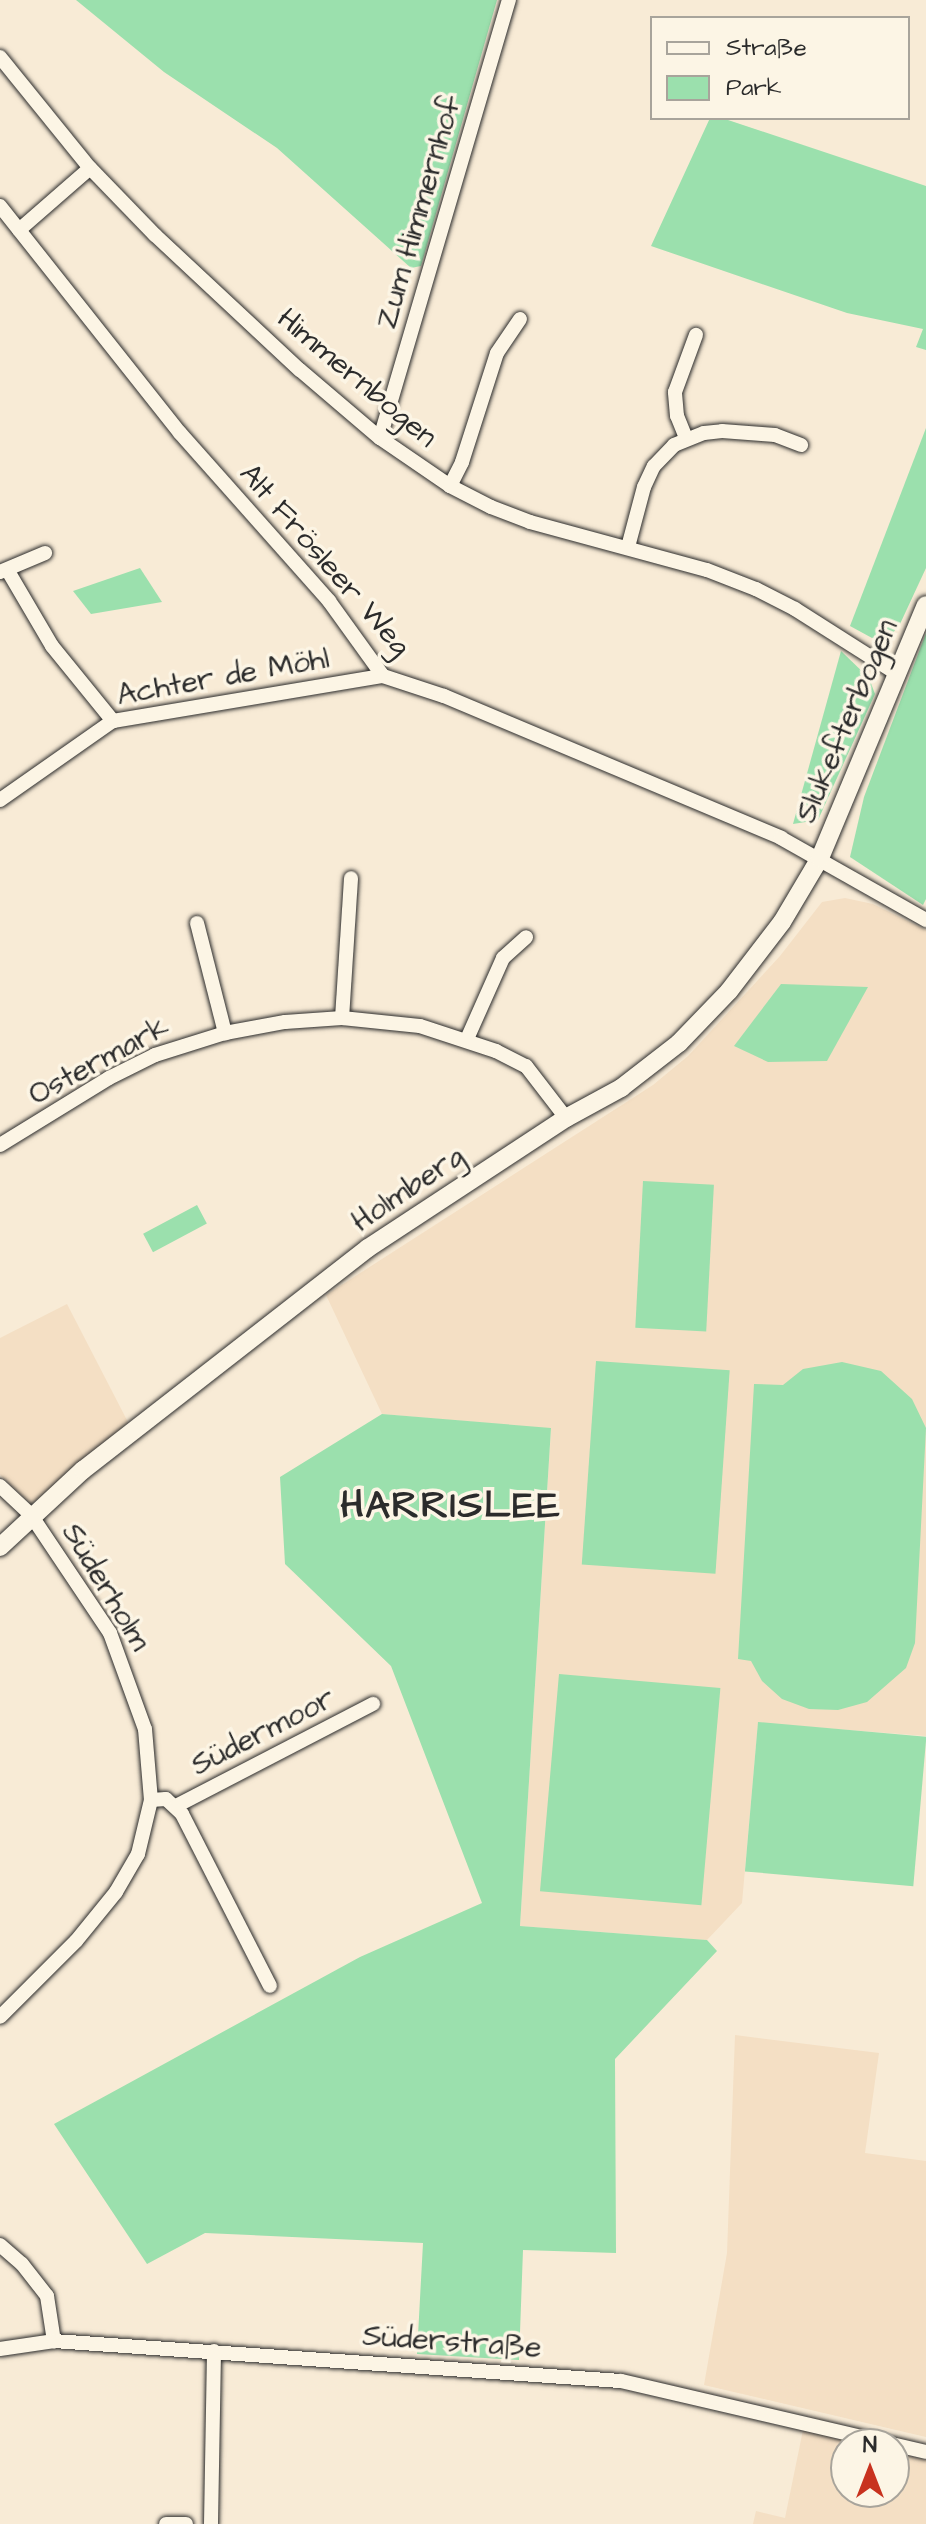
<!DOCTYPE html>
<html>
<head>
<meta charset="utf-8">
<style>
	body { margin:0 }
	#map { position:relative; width:926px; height:2524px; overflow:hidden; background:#f8ebd6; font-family:"Architects Daughter",sans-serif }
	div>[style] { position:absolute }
	.built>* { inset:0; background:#f4dfc4 }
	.green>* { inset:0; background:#9be0ad; transform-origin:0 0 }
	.roads { filter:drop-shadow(0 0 2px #2b2b2b) drop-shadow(0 0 2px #2b2b2b) }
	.minor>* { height:14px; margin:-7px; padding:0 7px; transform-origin:7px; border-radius:7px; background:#fcf5e5 }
	.tertiary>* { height:18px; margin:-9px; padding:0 9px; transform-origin:9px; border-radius:9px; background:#fcf5e5 }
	span { translate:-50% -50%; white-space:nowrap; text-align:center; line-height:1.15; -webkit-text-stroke:7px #fcf5e5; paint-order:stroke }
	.street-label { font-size:30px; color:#2b2b2b }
	.district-label { font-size:38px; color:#2b2b2b; font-weight:700; letter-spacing:2px }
	.legend { position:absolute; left:650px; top:16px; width:260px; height:104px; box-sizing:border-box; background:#fcf5e5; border:2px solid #a8a49b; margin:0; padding:10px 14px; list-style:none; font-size:24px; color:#2b2b2b }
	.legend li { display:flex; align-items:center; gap:16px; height:40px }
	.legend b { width:40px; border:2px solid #a8a49b }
	.north { position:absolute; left:830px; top:2428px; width:80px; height:80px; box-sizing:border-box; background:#fcf5e5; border:2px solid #a8a49b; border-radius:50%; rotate:0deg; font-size:22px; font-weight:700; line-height:32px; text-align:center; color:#2b2b2b }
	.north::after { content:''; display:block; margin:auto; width:28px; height:36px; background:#c8321e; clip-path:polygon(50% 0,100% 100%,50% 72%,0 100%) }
</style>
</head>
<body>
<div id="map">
	<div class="built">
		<i style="clip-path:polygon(845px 898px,873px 904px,926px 930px,926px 1736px,758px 1723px,742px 1903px,707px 1940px,520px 1926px,551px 1429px,382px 1414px,326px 1295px,653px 1085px,688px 1056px,780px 956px,822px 902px)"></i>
		<i style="clip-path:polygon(67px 1304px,130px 1426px,31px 1504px,0 1475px,0 1338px)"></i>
		<i style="clip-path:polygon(735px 2035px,879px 2053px,865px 2153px,926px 2161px,926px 2437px,704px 2385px,727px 2253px)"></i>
		<i style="clip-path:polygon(803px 2430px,861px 2444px,846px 2444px,846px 2492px,894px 2492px,894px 2452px,926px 2460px,926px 2524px,753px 2524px,756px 2511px,785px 2518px)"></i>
	</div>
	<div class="green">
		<i style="clip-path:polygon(76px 0,497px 0,421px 266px,411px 268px,277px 148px,164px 72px)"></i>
		<i style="clip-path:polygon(710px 118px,722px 118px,926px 186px,926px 350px,916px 347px,923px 329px,847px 313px,651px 246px)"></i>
		<i style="clip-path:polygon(926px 428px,926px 568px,900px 624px,888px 639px,872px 638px,850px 626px)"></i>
		<i style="clip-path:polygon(140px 568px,162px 602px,91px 614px,73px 591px)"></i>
		<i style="clip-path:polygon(926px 633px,926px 899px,923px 905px,850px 857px,864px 797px)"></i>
		<i style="clip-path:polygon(841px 651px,869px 678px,875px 694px,818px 820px,793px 824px)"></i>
		<i style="clip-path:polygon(781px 984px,868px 987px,827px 1061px,768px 1062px,734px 1046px)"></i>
		<i style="left:643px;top:1181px;width:71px;height:147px;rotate:3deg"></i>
		<i style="left:197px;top:1205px;width:21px;height:61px;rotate:62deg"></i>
		<i style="left:596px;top:1361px;width:134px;height:204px;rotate:4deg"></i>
		<i style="clip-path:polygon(842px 1362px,881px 1371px,912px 1399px,926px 1428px,915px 1643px,906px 1668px,867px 1702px,838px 1710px,809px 1709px,782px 1699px,762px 1681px,751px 1661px,738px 1659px,754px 1384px,783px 1385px,803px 1369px)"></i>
		<i style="clip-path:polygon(382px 1414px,551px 1428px,520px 1926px,707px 1940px,717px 1951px,615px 2059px,616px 2253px,523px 2250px,519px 2360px,417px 2354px,423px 2243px,205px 2233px,147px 2264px,54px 2124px,360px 1957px,482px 1903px,391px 1666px,285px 1564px,280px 1477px)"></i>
		<i style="left:559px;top:1674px;width:162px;height:218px;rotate:5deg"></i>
		<i style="left:758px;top:1722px;width:169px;height:150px;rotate:5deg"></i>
	</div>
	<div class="roads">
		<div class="minor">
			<i style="left:0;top:57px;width:143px;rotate:51deg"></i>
			<i style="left:90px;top:168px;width:93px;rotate:45.9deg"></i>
			<i style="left:155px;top:235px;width:198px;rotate:43deg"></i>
			<i style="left:300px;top:370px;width:105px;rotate:40.4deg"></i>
			<i style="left:380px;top:438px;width:85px;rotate:34.4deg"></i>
			<i style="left:450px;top:486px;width:46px;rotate:27.1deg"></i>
			<i style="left:491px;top:507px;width:42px;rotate:21deg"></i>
			<i style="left:530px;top:522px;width:183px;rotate:15.2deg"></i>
			<i style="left:707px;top:570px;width:53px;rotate:21.2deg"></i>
			<i style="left:756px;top:589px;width:44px;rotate:27.1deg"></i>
			<i style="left:795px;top:609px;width:120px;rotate:32.4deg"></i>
			<i style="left:0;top:206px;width:290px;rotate:51.6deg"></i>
			<i style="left:180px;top:433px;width:225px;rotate:48.4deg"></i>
			<i style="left:329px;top:601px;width:92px;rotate:54.2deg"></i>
			<i style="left:19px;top:230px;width:94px;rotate:-41.1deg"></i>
			<i style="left:380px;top:438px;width:457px;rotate:-73.6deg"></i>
			<i style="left:686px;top:438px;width:24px;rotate:-112deg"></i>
			<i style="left:677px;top:416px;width:24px;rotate:-95deg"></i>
			<i style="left:675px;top:392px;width:61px;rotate:-69.8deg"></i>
			<i style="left:450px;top:486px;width:27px;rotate:-63deg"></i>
			<i style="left:462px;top:462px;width:114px;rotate:-72.2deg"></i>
			<i style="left:497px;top:353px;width:41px;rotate:-55.9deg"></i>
			<i style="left:628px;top:547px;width:62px;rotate:-75.1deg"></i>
			<i style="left:644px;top:487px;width:23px;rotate:-65deg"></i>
			<i style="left:654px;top:466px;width:29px;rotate:-46deg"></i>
			<i style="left:674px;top:445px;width:32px;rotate:-22deg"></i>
			<i style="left:704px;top:433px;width:18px;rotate:-6deg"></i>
			<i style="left:722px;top:431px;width:53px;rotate:4.3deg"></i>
			<i style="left:775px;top:435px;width:28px;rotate:21deg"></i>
			<i style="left:8px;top:571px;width:87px;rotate:59.6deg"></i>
			<i style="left:52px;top:646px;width:97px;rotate:50.9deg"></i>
			<i style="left:0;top:572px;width:49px;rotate:-22.9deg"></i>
			<i style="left:0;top:800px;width:138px;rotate:-35deg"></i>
			<i style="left:113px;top:721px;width:274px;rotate:-9.5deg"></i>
			<i style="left:383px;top:676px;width:64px;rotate:18.2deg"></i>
			<i style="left:444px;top:696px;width:366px;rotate:22.8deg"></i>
			<i style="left:781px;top:838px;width:167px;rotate:29.5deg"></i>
			<i style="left:197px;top:923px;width:114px;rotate:75.7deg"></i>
			<i style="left:342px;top:1018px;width:140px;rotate:-86.3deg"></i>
			<i style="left:467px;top:1039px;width:89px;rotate:-66deg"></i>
			<i style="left:503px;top:958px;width:31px;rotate:-42deg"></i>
			<i style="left:0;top:1145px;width:128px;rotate:-31.6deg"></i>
			<i style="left:109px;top:1078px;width:51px;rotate:-26.6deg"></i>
			<i style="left:155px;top:1055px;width:73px;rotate:-17.4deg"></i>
			<i style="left:225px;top:1033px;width:61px;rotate:-10.4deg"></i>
			<i style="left:285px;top:1022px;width:57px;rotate:-4deg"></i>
			<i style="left:342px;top:1018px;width:78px;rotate:5.9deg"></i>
			<i style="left:420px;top:1026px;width:80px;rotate:18.2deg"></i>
			<i style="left:496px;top:1051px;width:34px;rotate:27deg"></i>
			<i style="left:526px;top:1066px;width:66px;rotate:52.4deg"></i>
			<i style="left:0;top:1486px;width:42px;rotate:43.1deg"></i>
			<i style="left:31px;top:1515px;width:142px;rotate:56.2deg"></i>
			<i style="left:110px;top:1633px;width:102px;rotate:70deg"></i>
			<i style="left:145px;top:1729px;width:71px;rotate:85.2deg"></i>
			<i style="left:151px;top:1800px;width:56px;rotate:103.5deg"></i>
			<i style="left:138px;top:1854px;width:44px;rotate:120.1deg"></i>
			<i style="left:116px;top:1892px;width:63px;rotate:129.2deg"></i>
			<i style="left:76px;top:1941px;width:107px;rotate:135deg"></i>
			<i style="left:151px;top:1800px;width:15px;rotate:-4deg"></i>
			<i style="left:166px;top:1799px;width:22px;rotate:43deg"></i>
			<i style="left:182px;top:1814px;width:193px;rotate:62.9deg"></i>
			<i style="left:176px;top:1806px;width:222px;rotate:-27.4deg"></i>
			<i style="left:0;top:2245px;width:29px;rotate:41deg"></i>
			<i style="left:22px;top:2264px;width:41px;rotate:52deg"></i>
			<i style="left:47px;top:2296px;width:46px;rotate:81.2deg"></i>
			<i style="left:0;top:2349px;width:55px;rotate:-8.4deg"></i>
			<i style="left:54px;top:2341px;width:568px;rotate:4.04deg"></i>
			<i style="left:621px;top:2381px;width:313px;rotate:13.1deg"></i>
			<i style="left:166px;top:2524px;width:20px"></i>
			<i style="left:211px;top:2524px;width:173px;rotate:-89deg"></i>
		</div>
		<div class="tertiary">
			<i style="left:0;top:1547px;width:113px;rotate:-42.9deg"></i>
			<i style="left:83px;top:1470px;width:361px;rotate:-37.9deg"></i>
			<i style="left:368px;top:1248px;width:237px;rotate:-33.3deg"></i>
			<i style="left:566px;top:1118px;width:63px;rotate:-28.6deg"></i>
			<i style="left:621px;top:1088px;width:73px;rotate:-37.8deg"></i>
			<i style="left:679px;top:1043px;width:72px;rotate:-46.1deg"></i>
			<i style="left:729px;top:991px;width:87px;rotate:-52.5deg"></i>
			<i style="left:782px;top:922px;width:74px;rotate:-59.3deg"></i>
			<i style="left:820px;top:858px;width:274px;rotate:-67.3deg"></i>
		</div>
	</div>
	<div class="street-label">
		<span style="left:419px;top:212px;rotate:-74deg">Zum Himmernhof</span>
		<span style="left:357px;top:378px;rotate:40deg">Himmernbogen</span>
		<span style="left:325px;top:560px;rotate:49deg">Alt Frösleer Weg</span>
		<span style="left:223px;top:677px;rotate:-10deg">Achter de Möhl</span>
		<span style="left:847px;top:721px;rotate:-67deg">Slukefterbogen</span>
		<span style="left:99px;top:1061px;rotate:-28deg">Ostermark</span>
		<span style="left:408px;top:1189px;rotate:-34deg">Holmberg</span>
		<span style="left:106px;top:1587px;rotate:59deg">Süderholm</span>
		<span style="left:263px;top:1732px;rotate:-27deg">Südermoor</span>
		<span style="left:452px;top:2342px;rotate:4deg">Süderstraße</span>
	</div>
	<div class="district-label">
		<span style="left:451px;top:1507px">HARRISLEE</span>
	</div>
	<ul class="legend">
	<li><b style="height:10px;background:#fcf5e5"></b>Straße</li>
	<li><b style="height:22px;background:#9be0ad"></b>Park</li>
	</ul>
	<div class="north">N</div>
</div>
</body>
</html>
